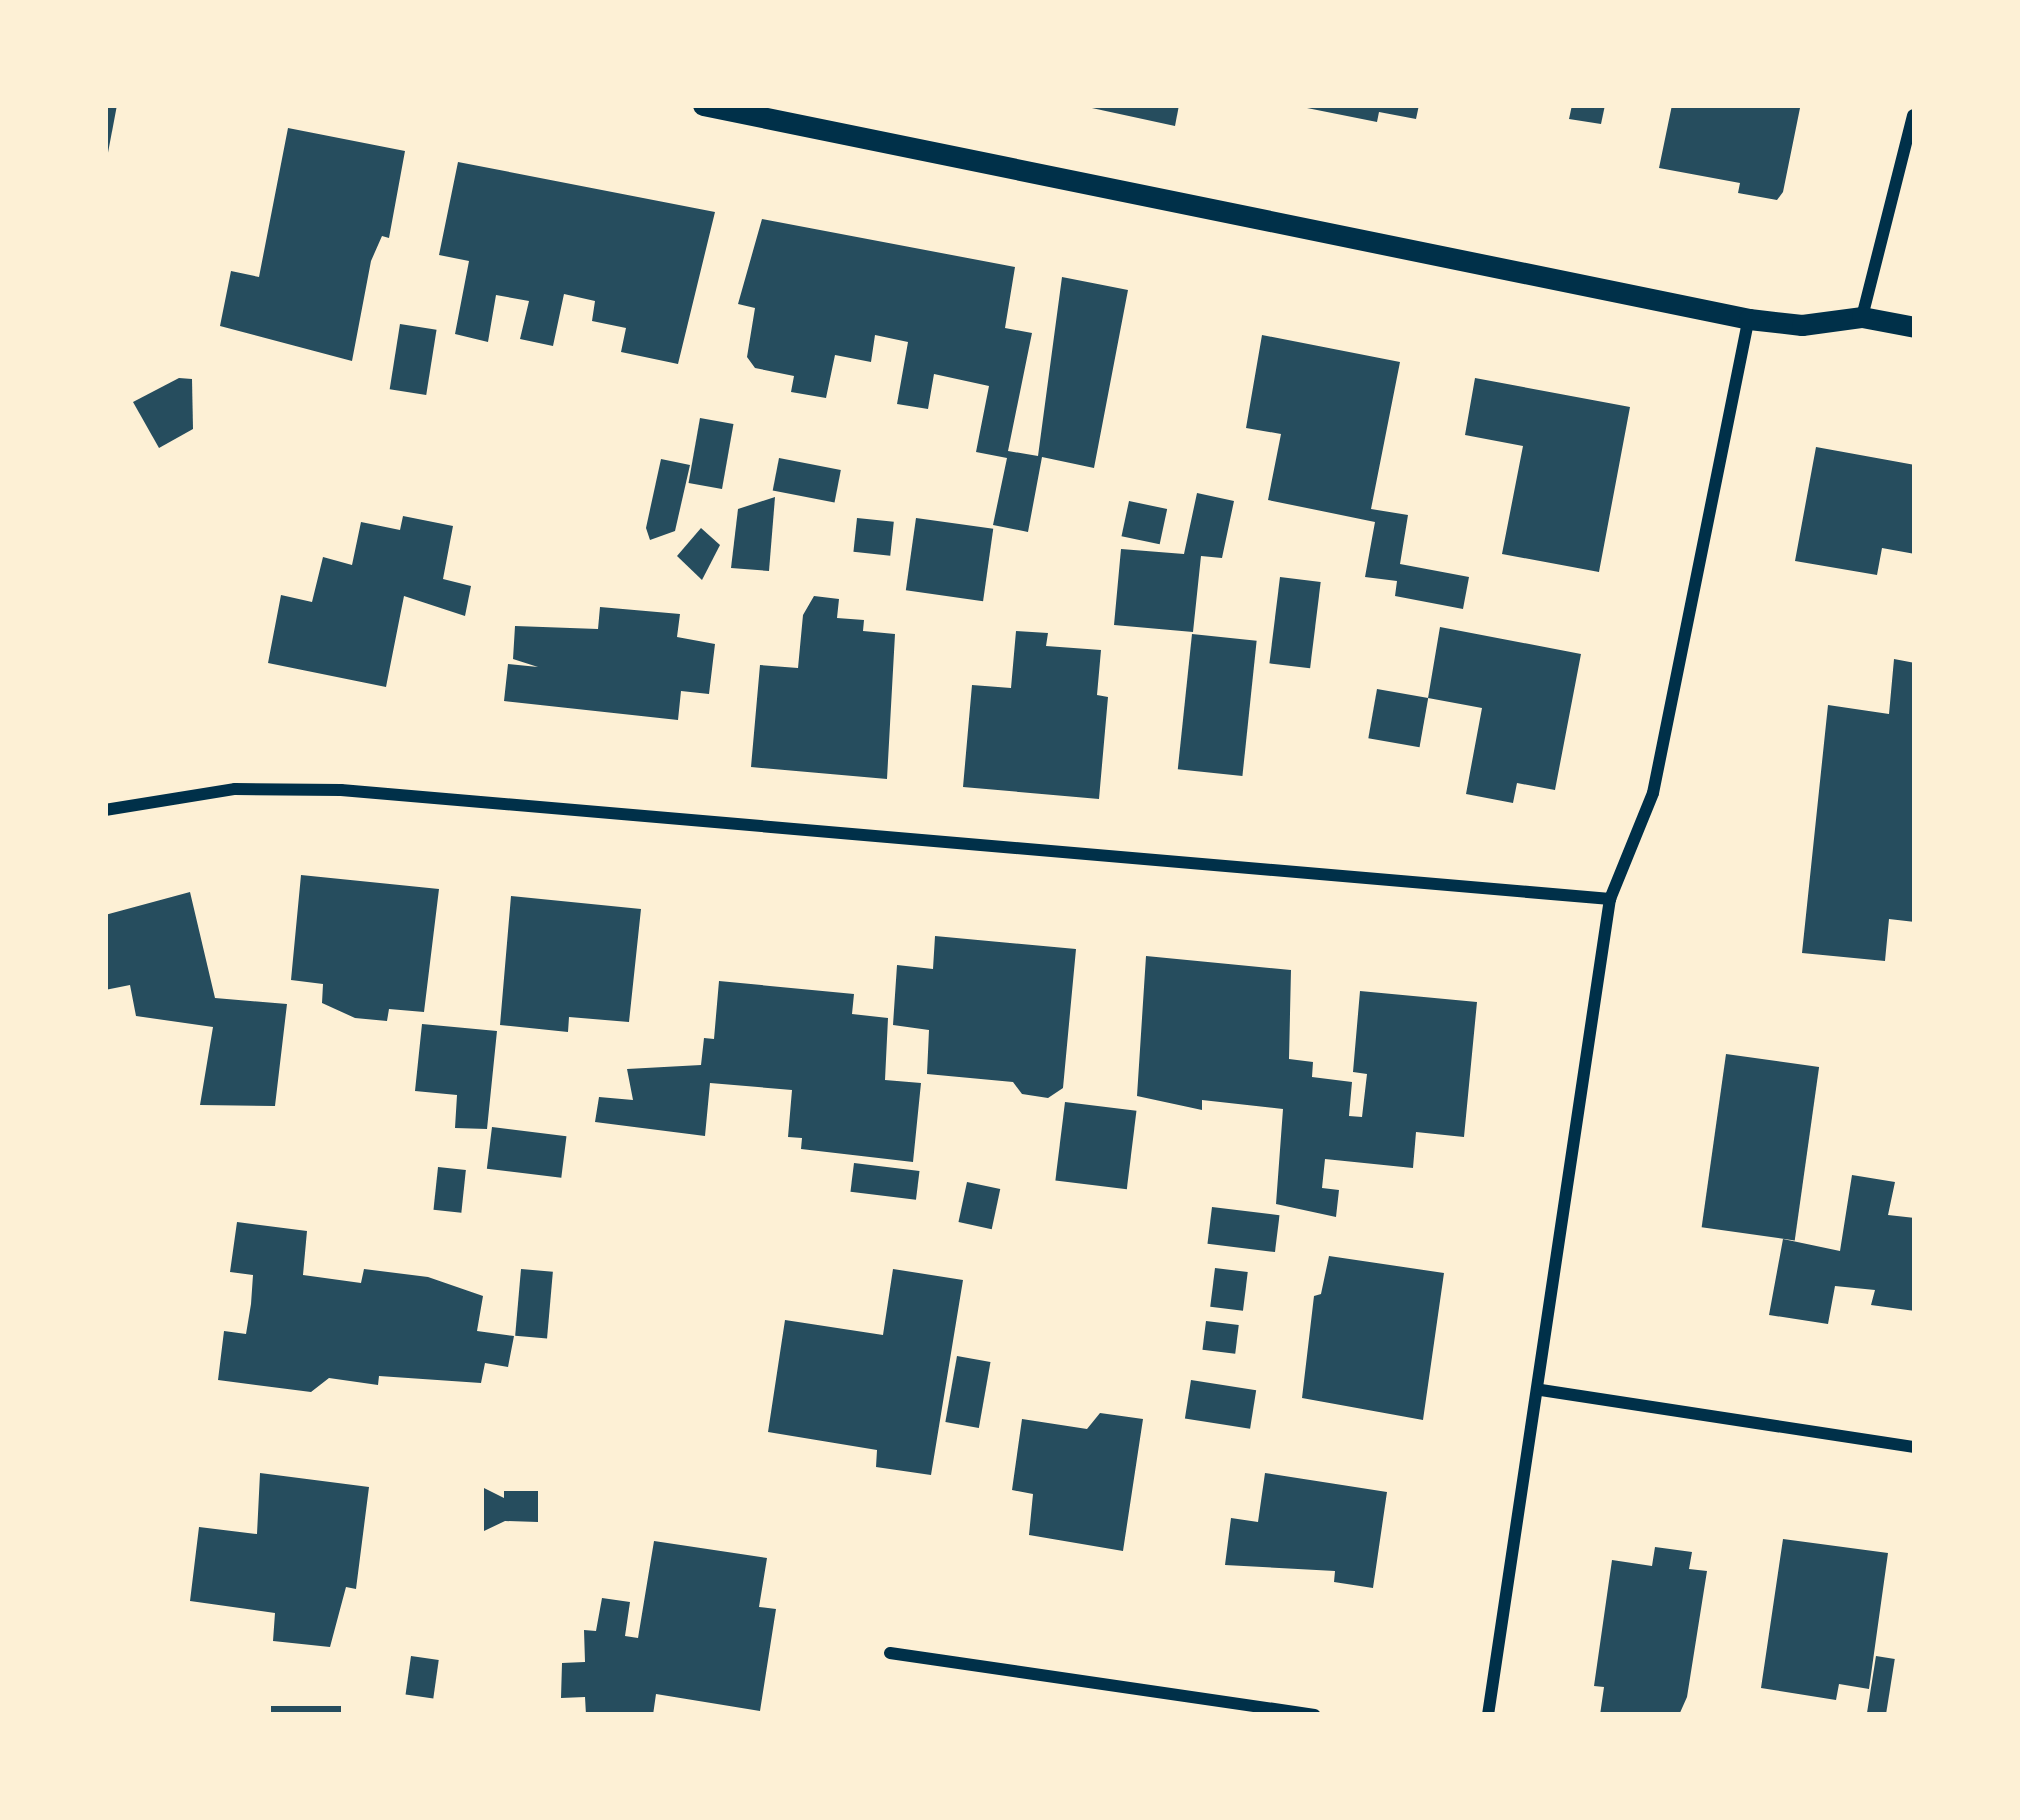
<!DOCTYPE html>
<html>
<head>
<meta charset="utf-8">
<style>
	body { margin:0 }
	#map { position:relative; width:2020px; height:1820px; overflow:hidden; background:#fdf0d5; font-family:"Exo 2",sans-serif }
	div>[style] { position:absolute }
	.building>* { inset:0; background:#264d5e; transform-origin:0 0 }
	.minor>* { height:12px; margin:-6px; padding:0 6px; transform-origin:6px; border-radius:6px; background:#003049 }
	.tertiary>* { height:21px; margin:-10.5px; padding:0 10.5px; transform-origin:10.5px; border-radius:10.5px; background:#003049 }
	span { translate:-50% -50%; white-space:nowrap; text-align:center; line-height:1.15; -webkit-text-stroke:9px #fdf0d5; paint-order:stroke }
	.frame { position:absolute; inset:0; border:108px solid #fdf0d5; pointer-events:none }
</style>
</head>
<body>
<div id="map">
	<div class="building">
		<i style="clip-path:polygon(105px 105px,117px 105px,107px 158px,105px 157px)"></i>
		<i style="clip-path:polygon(1078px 105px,1179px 105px,1175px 126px)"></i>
		<i style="clip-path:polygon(1419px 105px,1416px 119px,1379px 112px,1377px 122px,1302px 107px)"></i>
		<i style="clip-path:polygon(1572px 105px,1605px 105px,1601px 124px,1569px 119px)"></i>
		<i style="clip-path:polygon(1672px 105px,1800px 108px,1783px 192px,1777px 200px,1738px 193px,1740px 183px,1659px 168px)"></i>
		<i style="clip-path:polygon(288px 128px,405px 151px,389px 238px,382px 236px,371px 261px,352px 361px,220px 326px,231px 271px,259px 277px)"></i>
		<i style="clip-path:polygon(458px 162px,715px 212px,678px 364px,621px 352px,626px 328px,592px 321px,595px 301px,564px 294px,553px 346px,520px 339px,529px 301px,496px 295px,488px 342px,455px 334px,469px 261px,439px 255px)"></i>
		<i style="clip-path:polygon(762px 219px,1015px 267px,1005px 328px,1032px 333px,1008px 451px,1038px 456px,1062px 277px,1128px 290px,1094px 468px,1042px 457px,1028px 532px,993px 525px,1007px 458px,976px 452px,989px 386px,934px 374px,928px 409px,897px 404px,908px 342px,875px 335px,871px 362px,835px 355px,826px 398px,791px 392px,794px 376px,755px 368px,747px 357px,755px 308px,738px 304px)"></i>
		<i style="left:400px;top:324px;width:37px;height:66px;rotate:9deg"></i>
		<i style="clip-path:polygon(1262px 335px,1400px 362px,1371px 509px,1408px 515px,1400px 564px,1469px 577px,1463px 609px,1395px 596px,1397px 581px,1365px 577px,1375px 522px,1268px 500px,1281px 434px,1246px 428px)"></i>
		<i style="clip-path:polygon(179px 378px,192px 379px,193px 429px,159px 448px,133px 402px)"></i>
		<i style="clip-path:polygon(1475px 378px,1630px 407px,1599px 572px,1502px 554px,1523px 446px,1465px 435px)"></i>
		<i style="left:700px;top:418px;width:34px;height:66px;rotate:10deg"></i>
		<i style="clip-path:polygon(1816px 447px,1915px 465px,1915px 554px,1882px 548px,1877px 575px,1795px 561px)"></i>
		<i style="left:779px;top:458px;width:63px;height:33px;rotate:11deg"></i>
		<i style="clip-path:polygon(661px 459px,690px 465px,675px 531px,650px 540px,646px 528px)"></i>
		<i style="clip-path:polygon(1197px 493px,1234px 501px,1222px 558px,1201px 556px,1193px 632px,1114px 625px,1121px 549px,1184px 554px)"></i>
		<i style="clip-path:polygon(775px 497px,769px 571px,731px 568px,738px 509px)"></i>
		<i style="left:1129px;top:501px;width:39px;height:36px;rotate:12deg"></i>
		<i style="clip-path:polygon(403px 516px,453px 526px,443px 579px,471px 586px,465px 616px,404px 596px,386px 687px,268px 663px,281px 595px,312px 602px,323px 557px,352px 565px,361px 522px,400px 530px)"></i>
		<i style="left:857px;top:518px;width:37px;height:34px;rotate:6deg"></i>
		<i style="left:916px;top:518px;width:78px;height:73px;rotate:8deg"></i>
		<i style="clip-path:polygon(701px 528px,720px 545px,702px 580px,677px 556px)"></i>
		<i style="left:1280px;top:577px;width:41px;height:87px;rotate:7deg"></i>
		<i style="clip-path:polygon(814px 596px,839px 599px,837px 618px,864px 620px,863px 631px,895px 634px,887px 779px,751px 767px,760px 665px,798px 668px,803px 615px)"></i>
		<i style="clip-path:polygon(600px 607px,680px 614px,677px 637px,715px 644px,709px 694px,681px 691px,678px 720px,504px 701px,508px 664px,538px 667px,513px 659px,515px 626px,598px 629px)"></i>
		<i style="clip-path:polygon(1440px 627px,1581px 654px,1555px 790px,1517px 783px,1513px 803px,1466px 794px,1482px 708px,1428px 698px)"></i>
		<i style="clip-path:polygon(1016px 631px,1048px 633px,1046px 646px,1101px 650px,1097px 695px,1108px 697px,1099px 799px,963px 787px,972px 685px,1011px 688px)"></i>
		<i style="left:1192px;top:634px;width:65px;height:136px;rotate:6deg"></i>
		<i style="clip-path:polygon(1894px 659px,1915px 663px,1915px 922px,1889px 919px,1885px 961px,1802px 953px,1828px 705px,1889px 714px)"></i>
		<i style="left:1377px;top:689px;width:52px;height:50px;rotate:10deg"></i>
		<i style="clip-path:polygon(301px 875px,439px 889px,424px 1012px,389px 1009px,387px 1021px,355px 1018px,322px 1003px,323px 984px,291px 980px)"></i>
		<i style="clip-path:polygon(190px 892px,215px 998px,287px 1004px,275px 1106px,200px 1105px,213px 1027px,136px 1016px,130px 985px,105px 990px,105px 915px)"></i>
		<i style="clip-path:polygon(511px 896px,641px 909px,629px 1022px,569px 1017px,568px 1032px,500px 1025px)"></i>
		<i style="clip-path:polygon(935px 936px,1076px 949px,1063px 1088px,1048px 1098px,1022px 1094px,1013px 1082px,927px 1074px,929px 1030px,893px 1025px,897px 965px,933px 969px)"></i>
		<i style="clip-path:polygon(1146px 956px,1291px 970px,1289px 1059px,1313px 1062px,1312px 1077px,1352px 1082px,1349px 1116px,1362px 1117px,1367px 1074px,1353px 1072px,1360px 991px,1477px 1002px,1464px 1137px,1416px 1132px,1413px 1168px,1325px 1159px,1322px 1188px,1339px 1190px,1336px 1217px,1276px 1204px,1283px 1109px,1202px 1100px,1202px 1110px,1137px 1096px)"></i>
		<i style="clip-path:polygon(719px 981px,854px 994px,852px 1014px,888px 1018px,885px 1080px,921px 1083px,913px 1162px,801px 1149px,802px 1138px,788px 1137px,792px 1090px,710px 1083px,705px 1136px,595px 1122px,599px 1097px,633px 1100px,627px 1069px,701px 1065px,704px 1038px,714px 1039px)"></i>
		<i style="clip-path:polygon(422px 1024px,497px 1031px,487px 1129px,455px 1128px,457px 1095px,415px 1091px)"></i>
		<i style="left:1726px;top:1054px;width:94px;height:175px;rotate:8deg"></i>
		<i style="left:1065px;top:1102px;width:72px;height:79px;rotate:7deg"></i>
		<i style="left:492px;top:1127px;width:75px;height:42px;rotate:7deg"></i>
		<i style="left:854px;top:1163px;width:66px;height:29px;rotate:7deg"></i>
		<i style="left:438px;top:1167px;width:28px;height:43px;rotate:6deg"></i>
		<i style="clip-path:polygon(1852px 1175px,1895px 1182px,1888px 1215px,1915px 1218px,1915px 1311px,1871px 1305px,1875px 1290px,1835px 1286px,1828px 1324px,1769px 1315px,1783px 1239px,1840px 1251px)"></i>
		<i style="left:967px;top:1182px;width:34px;height:41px;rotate:12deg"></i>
		<i style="left:1212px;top:1207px;width:68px;height:37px;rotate:7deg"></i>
		<i style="clip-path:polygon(237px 1222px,307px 1231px,303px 1275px,361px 1283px,364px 1269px,428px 1277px,483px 1296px,477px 1331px,514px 1336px,508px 1367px,485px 1363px,481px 1383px,379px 1376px,378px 1385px,329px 1378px,311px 1392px,218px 1380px,224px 1331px,246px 1334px,251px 1304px,253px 1275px,230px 1272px)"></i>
		<i style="clip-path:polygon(1329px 1256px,1444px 1273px,1423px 1420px,1302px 1398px,1314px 1296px,1321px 1294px)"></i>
		<i style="left:1215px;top:1268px;width:33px;height:39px;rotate:7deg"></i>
		<i style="left:521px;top:1269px;width:32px;height:67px;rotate:5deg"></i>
		<i style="clip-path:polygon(893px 1269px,963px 1280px,931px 1475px,876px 1467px,877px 1450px,768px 1432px,785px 1320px,883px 1335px)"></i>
		<i style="left:1206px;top:1321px;width:33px;height:29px;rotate:7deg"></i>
		<i style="left:957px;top:1356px;width:34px;height:67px;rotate:10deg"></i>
		<i style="left:1191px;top:1380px;width:66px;height:39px;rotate:9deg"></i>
		<i style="clip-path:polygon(1100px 1413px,1143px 1419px,1123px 1551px,1029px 1535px,1033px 1494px,1012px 1490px,1022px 1419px,1087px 1429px)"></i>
		<i style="clip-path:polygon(260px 1473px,369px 1487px,356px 1589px,346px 1587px,330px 1647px,273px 1641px,275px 1613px,190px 1601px,199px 1527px,257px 1534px)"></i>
		<i style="clip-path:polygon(1265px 1473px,1387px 1492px,1373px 1588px,1334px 1582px,1335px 1571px,1225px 1565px,1231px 1518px,1258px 1522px)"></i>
		<i style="clip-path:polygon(484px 1488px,504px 1498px,504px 1491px,538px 1491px,538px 1522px,505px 1521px,484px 1531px)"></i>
		<i style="clip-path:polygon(1783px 1539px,1888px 1553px,1869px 1689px,1839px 1684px,1836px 1700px,1761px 1688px)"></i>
		<i style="clip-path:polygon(654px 1541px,767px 1558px,759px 1607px,776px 1609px,760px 1711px,656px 1694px,653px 1715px,586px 1715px,585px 1697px,561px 1698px,562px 1663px,585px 1662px,584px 1630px,596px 1631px,602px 1598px,630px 1602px,625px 1636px,638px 1638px)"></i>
		<i style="clip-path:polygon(1655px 1547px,1692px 1552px,1689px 1569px,1707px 1571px,1687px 1697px,1679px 1715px,1600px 1715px,1604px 1687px,1594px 1686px,1612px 1560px,1652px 1566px)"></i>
		<i style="left:411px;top:1656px;width:28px;height:39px;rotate:8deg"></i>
		<i style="left:1876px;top:1656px;width:19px;height:60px;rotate:9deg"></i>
		<i style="left:341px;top:1706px;width:9px;height:70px;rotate:90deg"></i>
	</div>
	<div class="minor">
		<i style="left:1862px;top:317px;width:208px;rotate:-75.8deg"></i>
		<i style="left:105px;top:810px;width:132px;rotate:-9.2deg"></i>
		<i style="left:235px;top:789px;width:106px;rotate:0.5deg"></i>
		<i style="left:341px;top:790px;width:1274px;rotate:4.91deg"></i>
		<i style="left:1541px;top:1390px;width:378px;rotate:8.7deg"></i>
		<i style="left:890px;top:1653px;width:429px;rotate:8.3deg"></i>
		<i style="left:1488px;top:1715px;width:825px;rotate:-81.5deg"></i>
		<i style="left:1610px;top:899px;width:114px;rotate:-67.9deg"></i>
		<i style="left:1653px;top:793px;width:484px;rotate:-78.6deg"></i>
	</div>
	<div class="tertiary">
		<i style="left:703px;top:105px;width:1068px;rotate:11.56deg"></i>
		<i style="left:1749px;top:319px;width:53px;rotate:6.5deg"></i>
		<i style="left:1802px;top:325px;width:61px;rotate:-7.6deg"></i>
		<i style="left:1862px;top:317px;width:54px;rotate:10.7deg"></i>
	</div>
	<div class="frame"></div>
</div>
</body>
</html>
